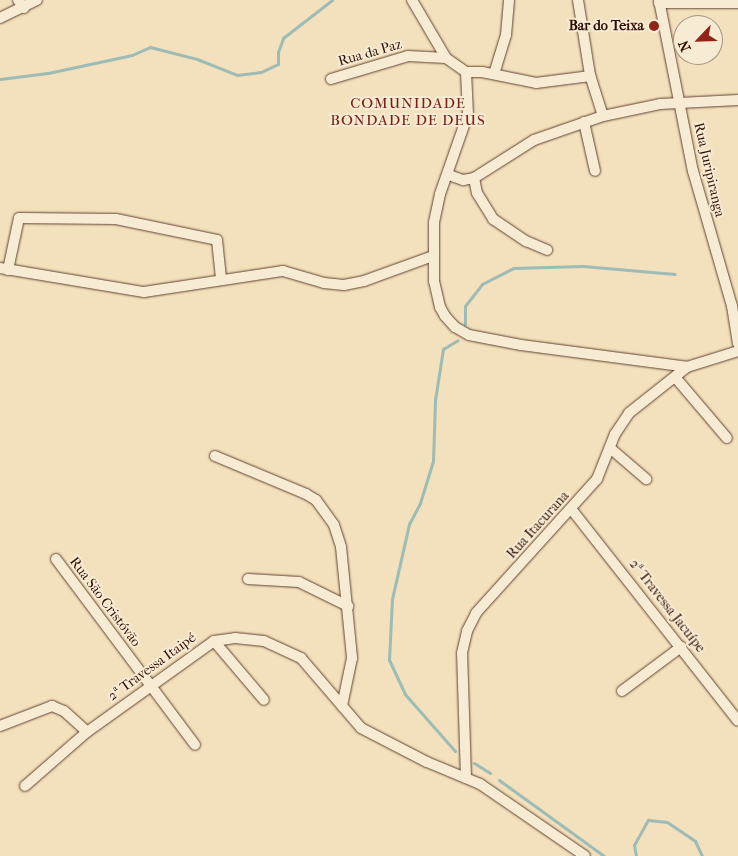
<!DOCTYPE html>
<html>
<head>
<meta charset="utf-8">
<style>
	body { margin:0 }
	#map { position:relative; width:738px; height:856px; overflow:hidden; background:#f3e0bc; font-family:"IM FELL French Canon",serif }
	div>[style] { position:absolute }
	.stream>* { height:3px; margin:-1.5px; padding:0 1.5px; transform-origin:1.5px; border-radius:1.5px; background:#9cbcb5 }
	.roads { filter:drop-shadow(0 0 1px #614331) drop-shadow(0 0 1px #614331) }
	.minor>* { height:10px; margin:-5px; padding:0 5px; transform-origin:5px; border-radius:5px; background:#f7ebd3 }
	.dots>* { width:14px; height:14px; translate:-50% -50%; box-sizing:border-box; border:2px solid #f7ebd3; border-radius:50% }
	span { translate:-50% -50%; white-space:nowrap; text-align:center; line-height:1.15; -webkit-text-stroke:4px #f7ebd3; paint-order:stroke }
	.poi-label { font-size:14px; color:#300f03; font-weight:700 }
	.right { translate:-100% -50%; text-align:right }
	.street-label { font-size:14px; color:#300f03 }
	.neighbourhood-label { font-size:15px; color:#7a1f14; letter-spacing:1px }
	.north { position:absolute; left:673px; top:15px; width:50px; height:50px; box-sizing:border-box; background:#f7ebd3; border:1px solid #a79380; border-radius:50%; rotate:246deg; font-size:14px; font-weight:700; line-height:20px; text-align:center; color:#300f03 }
	.north::after { content:''; display:block; margin:auto; width:18px; height:22px; background:#8f2418; clip-path:polygon(50% 0,100% 100%,50% 72%,0 100%) }
</style>
</head>
<body>
<div id="map">
	<div class="stream">
		<i style="left:0;top:79px;width:48px;rotate:-7.1deg"></i>
		<i style="left:48px;top:73px;width:86px;rotate:-12.1deg"></i>
		<i style="left:132px;top:55px;width:20px;rotate:-24deg"></i>
		<i style="left:150px;top:47px;width:49px;rotate:14.3deg"></i>
		<i style="left:197px;top:59px;width:43px;rotate:21.8deg"></i>
		<i style="left:237px;top:75px;width:24px;rotate:-7deg"></i>
		<i style="left:261px;top:72px;width:19px;rotate:-25deg"></i>
		<i style="left:278px;top:64px;width:12px;rotate:-90deg"></i>
		<i style="left:278px;top:52px;width:15px;rotate:-70deg"></i>
		<i style="left:283px;top:38px;width:62px;rotate:-37.8deg"></i>
		<i style="left:465px;top:324px;width:18px;rotate:-90deg"></i>
		<i style="left:465px;top:306px;width:28px;rotate:-52deg"></i>
		<i style="left:482px;top:284px;width:35px;rotate:-27deg"></i>
		<i style="left:513px;top:268px;width:70px;rotate:-1.6deg"></i>
		<i style="left:583px;top:266px;width:92px;rotate:5deg"></i>
		<i style="left:455px;top:751px;width:76px;rotate:-131.3deg"></i>
		<i style="left:405px;top:694px;width:38px;rotate:-115deg"></i>
		<i style="left:389px;top:660px;width:61px;rotate:-87.2deg"></i>
		<i style="left:392px;top:599px;width:77px;rotate:-77.2deg"></i>
		<i style="left:409px;top:524px;width:24px;rotate:-62deg"></i>
		<i style="left:420px;top:503px;width:44px;rotate:-72.8deg"></i>
		<i style="left:433px;top:461px;width:61px;rotate:-88.1deg"></i>
		<i style="left:435px;top:400px;width:52px;rotate:-81.1deg"></i>
		<i style="left:443px;top:349px;width:17px;rotate:-31deg"></i>
		<i style="left:474px;top:763px;width:19px;rotate:32deg"></i>
		<i style="left:499px;top:780px;width:130px;rotate:35.9deg"></i>
		<i style="left:636px;top:856px;width:11px;rotate:-100deg"></i>
		<i style="left:634px;top:845px;width:29px;rotate:-61deg"></i>
		<i style="left:648px;top:820px;width:19px;rotate:6deg"></i>
		<i style="left:667px;top:822px;width:34px;rotate:34deg"></i>
		<i style="left:695px;top:841px;width:17px;rotate:65deg"></i>
	</div>
	<div class="roads">
		<div class="minor">
			<i style="left:18px;top:0;width:10px;rotate:53deg"></i>
			<i style="left:412px;top:0;width:67px;rotate:59.6deg"></i>
			<i style="left:446px;top:58px;width:24px;rotate:35deg"></i>
			<i style="left:466px;top:72px;width:16px"></i>
			<i style="left:482px;top:72px;width:55px;rotate:11.5deg"></i>
			<i style="left:536px;top:83px;width:55px;rotate:-7.3deg"></i>
			<i style="left:578px;top:0;width:76px;rotate:80.9deg"></i>
			<i style="left:590px;top:75px;width:43px;rotate:72.4deg"></i>
			<i style="left:659px;top:0;width:174px;rotate:78.8deg"></i>
			<i style="left:693px;top:171px;width:141px;rotate:73.9deg"></i>
			<i style="left:732px;top:306px;width:38px;rotate:81deg"></i>
			<i style="left:659px;top:3px;width:79px"></i>
			<i style="left:0;top:18px;width:41px;rotate:-25.9deg"></i>
			<i style="left:466px;top:72px;width:42px;rotate:87.3deg"></i>
			<i style="left:468px;top:114px;width:85px;rotate:109.3deg"></i>
			<i style="left:440px;top:194px;width:30px;rotate:102deg"></i>
			<i style="left:434px;top:223px;width:58px;rotate:90deg"></i>
			<i style="left:434px;top:281px;width:27px;rotate:77deg"></i>
			<i style="left:440px;top:307px;width:10px;rotate:61deg"></i>
			<i style="left:445px;top:316px;width:15px;rotate:48deg"></i>
			<i style="left:455px;top:327px;width:16px;rotate:30deg"></i>
			<i style="left:469px;top:335px;width:53px;rotate:10.9deg"></i>
			<i style="left:521px;top:345px;width:167px;rotate:7.5deg"></i>
			<i style="left:494px;top:74px;width:41px;rotate:-72.9deg"></i>
			<i style="left:506px;top:35px;width:35px;rotate:-85deg"></i>
			<i style="left:331px;top:79px;width:80px;rotate:-16.6deg"></i>
			<i style="left:408px;top:56px;width:38px;rotate:3deg"></i>
			<i style="left:584px;top:122px;width:50px;rotate:77.3deg"></i>
			<i style="left:449px;top:175px;width:15px;rotate:20deg"></i>
			<i style="left:463px;top:180px;width:11px;rotate:-10deg"></i>
			<i style="left:474px;top:178px;width:71px;rotate:-32.3deg"></i>
			<i style="left:534px;top:140px;width:73px;rotate:-19.2deg"></i>
			<i style="left:603px;top:116px;width:58px;rotate:-11.9deg"></i>
			<i style="left:660px;top:104px;width:78px;rotate:-2.9deg"></i>
			<i style="left:474px;top:178px;width:15px;rotate:79deg"></i>
			<i style="left:477px;top:193px;width:31px;rotate:58deg"></i>
			<i style="left:493px;top:219px;width:40px;rotate:34deg"></i>
			<i style="left:526px;top:241px;width:23px;rotate:23deg"></i>
			<i style="left:0;top:268px;width:146px;rotate:9.5deg"></i>
			<i style="left:144px;top:292px;width:141px;rotate:-8.6deg"></i>
			<i style="left:283px;top:271px;width:43px;rotate:16.3deg"></i>
			<i style="left:324px;top:283px;width:20px;rotate:6deg"></i>
			<i style="left:344px;top:285px;width:20px;rotate:-11deg"></i>
			<i style="left:364px;top:281px;width:73px;rotate:-19.9deg"></i>
			<i style="left:8px;top:270px;width:53px;rotate:-78.1deg"></i>
			<i style="left:19px;top:218px;width:97px;rotate:0.6deg"></i>
			<i style="left:116px;top:219px;width:103px;rotate:11.7deg"></i>
			<i style="left:217px;top:240px;width:39px;rotate:84deg"></i>
			<i style="left:675px;top:377px;width:80px;rotate:49.6deg"></i>
			<i style="left:610px;top:448px;width:48px;rotate:40.7deg"></i>
			<i style="left:215px;top:456px;width:99px;rotate:22.7deg"></i>
			<i style="left:306px;top:494px;width:12px;rotate:31deg"></i>
			<i style="left:316px;top:500px;width:31px;rotate:54deg"></i>
			<i style="left:334px;top:525px;width:23px;rotate:72deg"></i>
			<i style="left:341px;top:547px;width:112px;rotate:84.3deg"></i>
			<i style="left:352px;top:658px;width:49px;rotate:101.8deg"></i>
			<i style="left:572px;top:510px;width:268px;rotate:51.8deg"></i>
			<i style="left:56px;top:559px;width:232px;rotate:53.2deg"></i>
			<i style="left:248px;top:579px;width:51px;rotate:3.4deg"></i>
			<i style="left:299px;top:582px;width:55px;rotate:26.1deg"></i>
			<i style="left:214px;top:641px;width:77px;rotate:49.7deg"></i>
			<i style="left:622px;top:691px;width:74px;rotate:-36.7deg"></i>
			<i style="left:0;top:726px;width:56px;rotate:-21deg"></i>
			<i style="left:52px;top:706px;width:13px;rotate:23deg"></i>
			<i style="left:64px;top:711px;width:31px;rotate:42deg"></i>
			<i style="left:87px;top:732px;width:156px;rotate:-35.6deg"></i>
			<i style="left:214px;top:641px;width:21px;rotate:-8deg"></i>
			<i style="left:235px;top:638px;width:29px;rotate:6deg"></i>
			<i style="left:264px;top:641px;width:41px;rotate:24.7deg"></i>
			<i style="left:301px;top:658px;width:92px;rotate:49.4deg"></i>
			<i style="left:361px;top:728px;width:74px;rotate:27.3deg"></i>
			<i style="left:427px;top:762px;width:57px;rotate:22.5deg"></i>
			<i style="left:480px;top:784px;width:127px;rotate:34.4deg"></i>
			<i style="left:466px;top:778px;width:125px;rotate:-91.8deg"></i>
			<i style="left:462px;top:653px;width:23px;rotate:-77deg"></i>
			<i style="left:467px;top:631px;width:20px;rotate:-63deg"></i>
			<i style="left:476px;top:613px;width:181px;rotate:-47.9deg"></i>
			<i style="left:597px;top:479px;width:48px;rotate:-68.2deg"></i>
			<i style="left:615px;top:434px;width:25px;rotate:-56deg"></i>
			<i style="left:629px;top:413px;width:74px;rotate:-38.4deg"></i>
			<i style="left:687px;top:367px;width:53px;rotate:-17.4deg"></i>
			<i style="left:25px;top:786px;width:82px;rotate:-41.1deg"></i>
		</div>
	</div>
	<div class="dots">
		<i style="left:654px;top:26px;background:#8f2418"></i>
	</div>
	<div class="poi-label">
		<span class="right" style="left:644px;top:26px">Bar do Teixa</span>
	</div>
	<div class="street-label">
		<span style="left:370px;top:53px;rotate:-16deg">Rua da Paz</span>
		<span style="left:709px;top:170px;rotate:77deg">Rua Juripiranga</span>
		<span style="left:538px;top:525px;rotate:-48deg">Rua Itacurana</span>
		<span style="left:105px;top:602px;rotate:53deg">Rua São Cristóvão</span>
		<span style="left:667px;top:606px;rotate:52deg">2ª Travessa Jacuípe</span>
		<span style="left:152px;top:667px;rotate:-36deg">2ª Travessa Itaipé</span>
	</div>
	<div class="neighbourhood-label">
		<span style="left:408px;top:112px">COMUNIDADE<br>BONDADE DE DEUS</span>
	</div>
	<div class="north">N</div>
</div>
</body>
</html>
